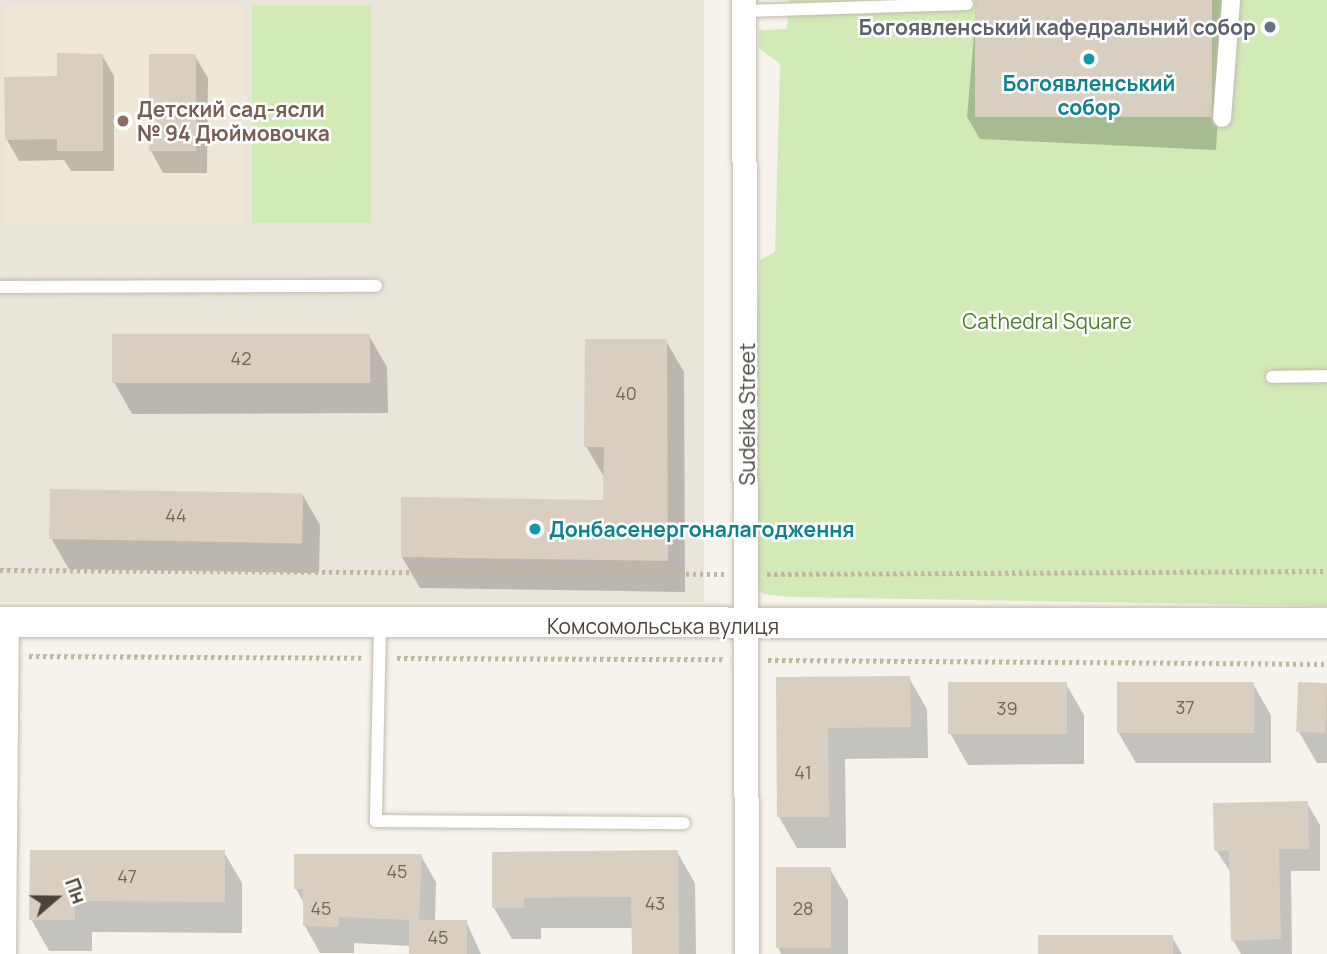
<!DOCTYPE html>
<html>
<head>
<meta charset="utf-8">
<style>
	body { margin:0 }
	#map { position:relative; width:1327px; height:954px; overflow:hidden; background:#f6f3ec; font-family:Manrope,sans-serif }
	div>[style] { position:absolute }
	.residential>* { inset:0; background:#eae5da; transform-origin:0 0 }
	.education>* { inset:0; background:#efe8d6; transform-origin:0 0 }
	.green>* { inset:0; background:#d2eab5; transform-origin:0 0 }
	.shadow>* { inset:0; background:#0003 }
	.building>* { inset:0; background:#d8cfc1; transform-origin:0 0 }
	.path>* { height:4.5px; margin-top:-2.25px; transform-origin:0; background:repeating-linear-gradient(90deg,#c4b79f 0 3.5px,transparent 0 7px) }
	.roads { filter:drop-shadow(0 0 2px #c2bbae) drop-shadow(0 0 2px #c2bbae) }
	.service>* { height:12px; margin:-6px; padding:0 6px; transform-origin:6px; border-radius:6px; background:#fff }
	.pedestrian>* { height:18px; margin:-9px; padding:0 9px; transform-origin:9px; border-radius:9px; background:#fff }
	.minor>* { height:24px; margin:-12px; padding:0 12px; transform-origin:12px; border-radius:12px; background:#fff }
	.tertiary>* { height:30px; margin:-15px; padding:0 15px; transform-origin:15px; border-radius:15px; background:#fff }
	.dots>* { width:19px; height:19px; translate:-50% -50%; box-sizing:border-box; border:4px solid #fff; border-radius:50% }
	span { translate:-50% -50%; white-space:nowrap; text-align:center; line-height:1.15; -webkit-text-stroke:5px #fff; paint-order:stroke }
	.number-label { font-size:18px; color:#6e675b }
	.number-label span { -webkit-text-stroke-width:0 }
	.worship-label { font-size:21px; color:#5b616d; font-weight:700 }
	.right { translate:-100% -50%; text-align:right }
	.culture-label { font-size:21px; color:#0d838f; font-weight:700 }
	.left { translate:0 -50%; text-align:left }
	.education-label { font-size:21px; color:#785e54; font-weight:700 }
	.park-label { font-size:21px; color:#4a7f2a }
	.street-label { font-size:21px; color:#4b4439 }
	.north { position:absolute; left:21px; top:863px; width:70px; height:70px; -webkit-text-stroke:5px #fff; paint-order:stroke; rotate:70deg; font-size:19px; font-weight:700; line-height:28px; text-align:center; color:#4b4439 }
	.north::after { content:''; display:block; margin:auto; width:24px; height:32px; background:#4b4439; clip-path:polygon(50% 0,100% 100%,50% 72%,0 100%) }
</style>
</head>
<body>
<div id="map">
	<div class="residential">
		<i style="left:0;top:0;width:704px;height:602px"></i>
	</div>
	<div class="education">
		<i style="left:245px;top:7px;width:217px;height:242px;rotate:90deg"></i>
	</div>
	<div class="green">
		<i style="clip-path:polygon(789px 0,1327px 0,1327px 606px,792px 597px,763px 594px,754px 585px,745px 556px,760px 260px,775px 252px,780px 64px,759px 48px,759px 30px,787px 29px)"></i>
		<i style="left:371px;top:6px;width:217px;height:119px;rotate:90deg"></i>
	</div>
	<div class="shadow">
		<i style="clip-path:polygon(977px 0,1225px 0,1216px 150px,980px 139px,967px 117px)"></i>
		<i style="clip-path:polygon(102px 55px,114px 76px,114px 171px,71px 171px,64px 160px,19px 161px,7px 140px,59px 78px)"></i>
		<i style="clip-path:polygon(195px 56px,208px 78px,207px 173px,163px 173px,151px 151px)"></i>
		<i style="clip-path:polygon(369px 336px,387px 367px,388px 413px,132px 414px,114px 382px)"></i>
		<i style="clip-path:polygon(666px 341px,684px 372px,685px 592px,420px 588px,402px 557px,605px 502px,604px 477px,586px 446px)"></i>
		<i style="clip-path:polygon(302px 494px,320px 525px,319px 573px,69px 569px,51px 538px)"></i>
		<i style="clip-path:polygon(909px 678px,927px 709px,928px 758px,845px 759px,846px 848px,797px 848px,779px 817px,778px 679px)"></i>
		<i style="clip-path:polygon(1066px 684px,1084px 715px,1084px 764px,968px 765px,950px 733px)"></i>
		<i style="clip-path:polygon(1253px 684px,1271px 715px,1271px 763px,1136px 763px,1118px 732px)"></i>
		<i style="clip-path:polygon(1327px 685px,1327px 763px,1317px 763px,1299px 732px)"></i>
		<i style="clip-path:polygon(1307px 803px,1320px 825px,1320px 871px,1291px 871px,1292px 954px,1241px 954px,1233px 940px,1231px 873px,1216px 850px)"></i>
		<i style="clip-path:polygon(31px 851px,224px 852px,242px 883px,242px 933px,92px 932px,92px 951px,49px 951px,31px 919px)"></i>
		<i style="clip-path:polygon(677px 852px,695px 883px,696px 954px,633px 954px,633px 928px,541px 928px,541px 939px,512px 939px,494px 908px,494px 853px)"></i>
		<i style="clip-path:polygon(421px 856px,436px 882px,435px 922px,466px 921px,481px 954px,410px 954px,410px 946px,354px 943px,354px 953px,320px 953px,305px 926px,305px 905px,296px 889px)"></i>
		<i style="clip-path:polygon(830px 869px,848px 900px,848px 954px,781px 954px,778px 947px)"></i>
		<i style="clip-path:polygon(1172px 937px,1182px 954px,1040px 954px)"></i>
	</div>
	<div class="building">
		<i style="left:975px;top:0;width:237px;height:117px"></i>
		<i style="clip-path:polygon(57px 53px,103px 54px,103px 151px,57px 151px,57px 139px,5px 140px,4px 77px,57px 76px)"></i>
		<i style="left:149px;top:54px;width:47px;height:97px"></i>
		<i style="left:112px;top:334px;width:258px;height:49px"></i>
		<i style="clip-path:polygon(585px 339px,667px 339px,668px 561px,401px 557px,401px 497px,603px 500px,604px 447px,584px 447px)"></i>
		<i style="left:50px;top:489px;width:253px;height:50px;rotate:1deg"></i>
		<i style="clip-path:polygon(910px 676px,911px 727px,828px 728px,829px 817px,777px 817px,776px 677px)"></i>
		<i style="left:948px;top:682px;width:119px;height:52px"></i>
		<i style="left:1117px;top:682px;width:137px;height:51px"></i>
		<i style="left:1298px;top:682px;width:29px;height:50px;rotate:2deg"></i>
		<i style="clip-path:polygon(1308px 801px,1309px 849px,1279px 849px,1281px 939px,1231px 941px,1229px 851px,1214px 851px,1213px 803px)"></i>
		<i style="clip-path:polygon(30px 850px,225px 850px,225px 902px,75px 901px,75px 920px,29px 920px)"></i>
		<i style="clip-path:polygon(678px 850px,679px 954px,632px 954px,631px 897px,524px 898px,524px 908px,492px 908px,492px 852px)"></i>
		<i style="clip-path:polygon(294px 854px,422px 854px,419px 920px,467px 920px,467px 954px,409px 954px,409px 920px,339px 917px,339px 927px,303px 926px,303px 889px,294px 889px)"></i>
		<i style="left:776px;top:867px;width:55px;height:81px"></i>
		<i style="left:1038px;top:935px;width:135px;height:19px"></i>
	</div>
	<div class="path">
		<i style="left:0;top:570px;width:724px;rotate:0.32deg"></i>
		<i style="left:767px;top:574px;width:560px;rotate:-0.31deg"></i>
		<i style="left:29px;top:656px;width:335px;rotate:0.3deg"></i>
		<i style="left:397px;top:658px;width:327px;rotate:0.2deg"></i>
		<i style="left:768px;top:660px;width:559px;rotate:0.41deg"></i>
	</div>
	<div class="roads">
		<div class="service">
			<i style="left:744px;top:11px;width:223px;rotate:-1.8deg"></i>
			<i style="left:0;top:287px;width:376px;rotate:-0.2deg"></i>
			<i style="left:1272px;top:377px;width:55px;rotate:-1deg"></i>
			<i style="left:380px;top:625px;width:196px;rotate:91.2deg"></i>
			<i style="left:376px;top:821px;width:308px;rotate:0.4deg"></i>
		</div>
		<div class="pedestrian">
			<i style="left:1222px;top:118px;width:118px;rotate:-85.6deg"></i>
		</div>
		<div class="minor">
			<i style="left:744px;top:0;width:954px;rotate:89.82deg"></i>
			<i style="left:4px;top:954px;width:332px;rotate:-89.5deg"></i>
		</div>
		<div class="tertiary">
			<i style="left:0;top:622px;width:1327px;rotate:0.04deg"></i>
		</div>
	</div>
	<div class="dots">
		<i style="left:1270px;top:27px;background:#6b7280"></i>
		<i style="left:1089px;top:59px;background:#0f9aa8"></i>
		<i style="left:123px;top:121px;background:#8d6e63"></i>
		<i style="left:535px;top:529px;background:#0f9aa8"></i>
	</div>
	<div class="number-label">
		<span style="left:241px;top:358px">42</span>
		<span style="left:626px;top:393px">40</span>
		<span style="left:176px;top:515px">44</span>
		<span style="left:1185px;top:707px">37</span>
		<span style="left:1007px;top:708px">39</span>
		<span style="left:803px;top:772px">41</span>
		<span style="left:397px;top:871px">45</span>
		<span style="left:127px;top:876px">47</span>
		<span style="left:655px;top:903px">43</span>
		<span style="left:321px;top:908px">45</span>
		<span style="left:803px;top:908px">28</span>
		<span style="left:438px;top:937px">45</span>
	</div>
	<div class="worship-label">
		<span class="right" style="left:1256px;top:27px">Богоявленський кафедральний собор</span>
	</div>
	<div class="culture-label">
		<span style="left:1089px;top:95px">Богоявленський<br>собор</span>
		<span class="left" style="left:549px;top:529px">Донбасенергоналагодження</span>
	</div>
	<div class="education-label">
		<span class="left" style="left:137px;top:121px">Детский сад-ясли<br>№ 94 Дюймовочка</span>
	</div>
	<div class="park-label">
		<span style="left:1047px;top:321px">Cathedral Square</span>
	</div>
	<div class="street-label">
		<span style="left:747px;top:414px;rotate:-90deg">Sudeika Street</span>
		<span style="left:663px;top:626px">Комсомольська вулиця</span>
	</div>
	<div class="north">Пн</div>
</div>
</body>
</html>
